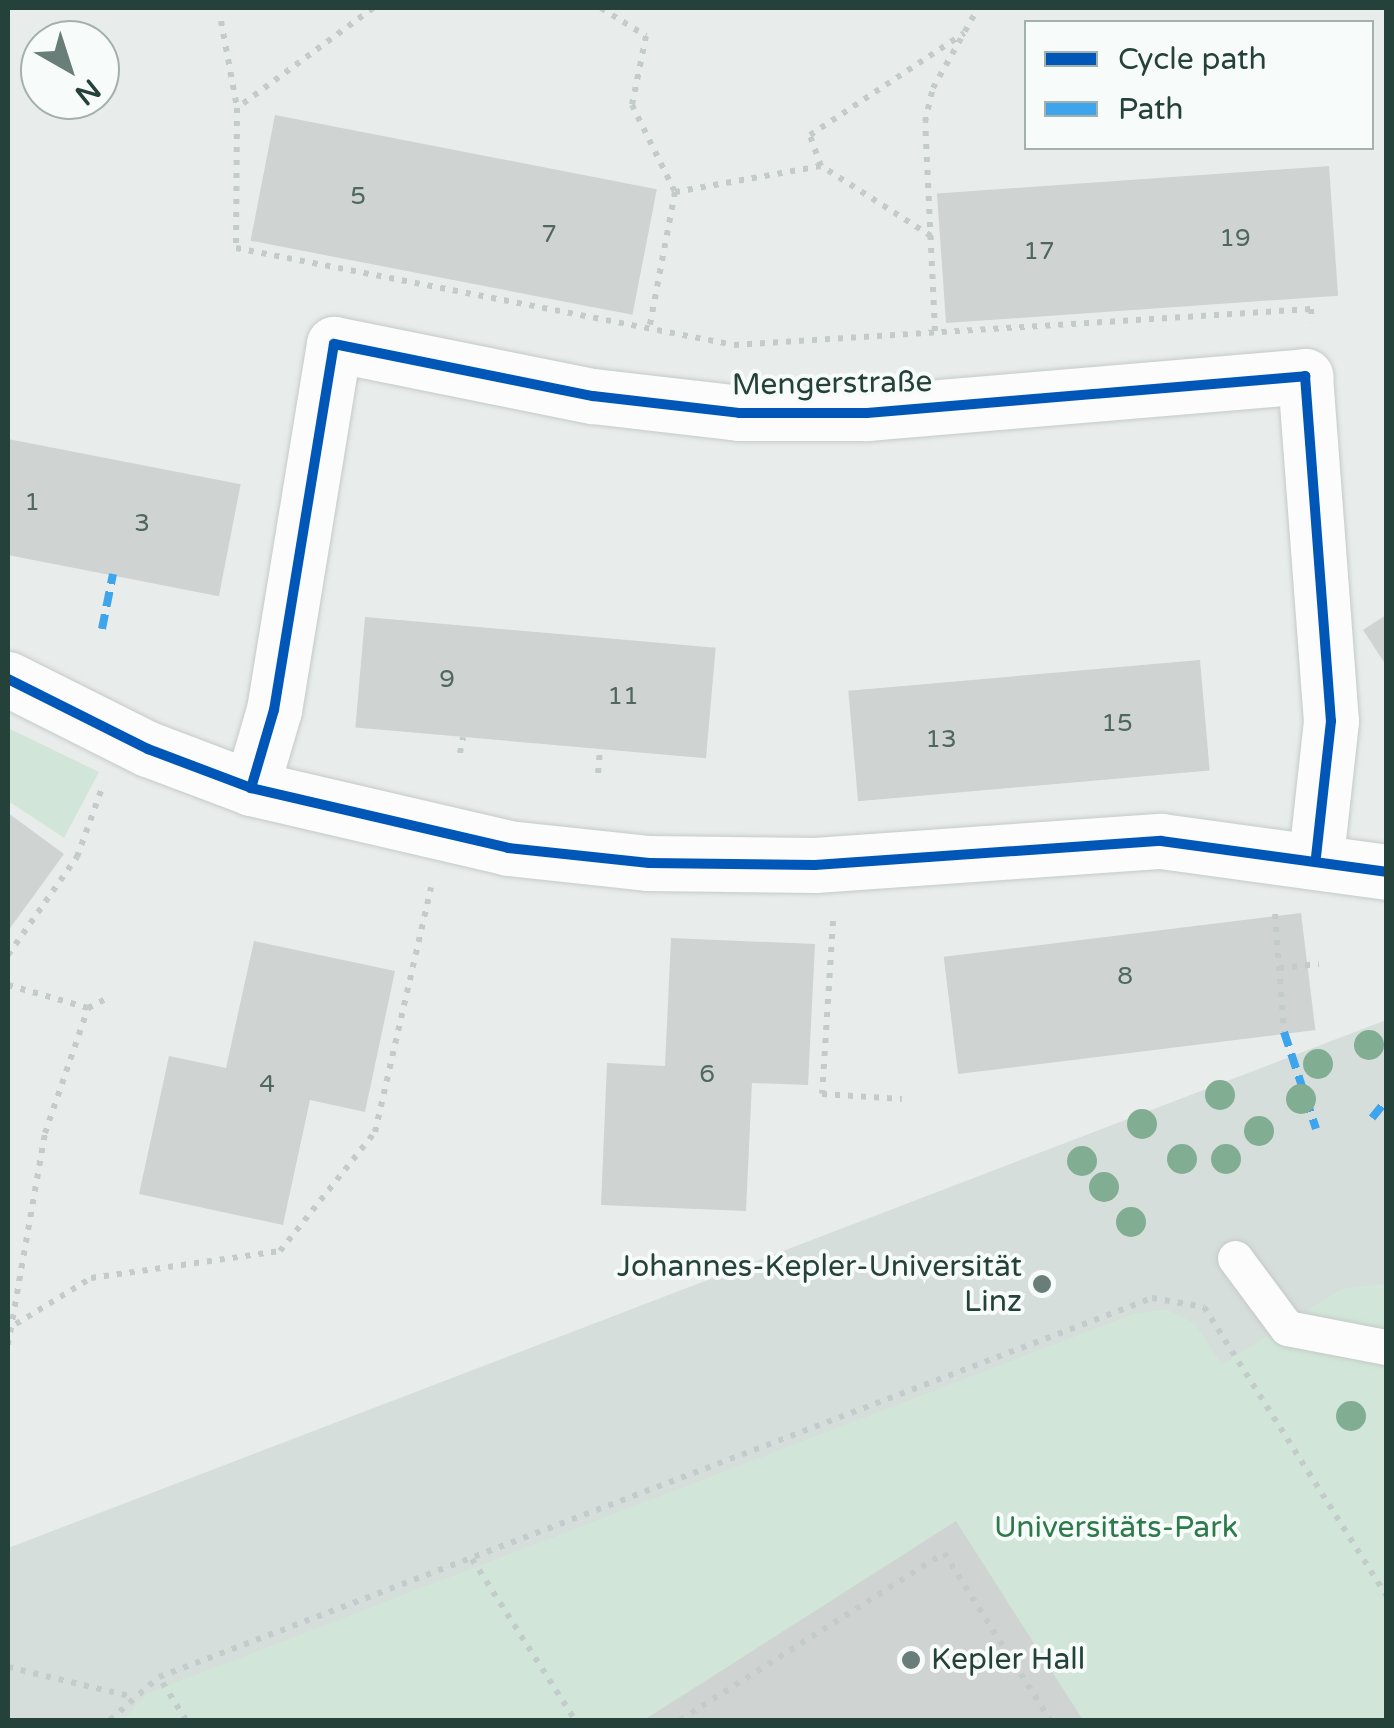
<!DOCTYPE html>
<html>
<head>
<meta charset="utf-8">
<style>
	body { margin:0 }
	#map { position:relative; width:1394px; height:1728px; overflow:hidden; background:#e8edeb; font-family:"Varela Round",sans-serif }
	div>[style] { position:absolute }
	.built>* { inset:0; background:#d6dedb }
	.green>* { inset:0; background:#d1e6d8 }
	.building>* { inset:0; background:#cfd4d2; transform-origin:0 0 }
	.path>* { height:6px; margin-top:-3px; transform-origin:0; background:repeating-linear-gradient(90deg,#c3ccca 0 5px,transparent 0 13px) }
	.roads { filter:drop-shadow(0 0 2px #c5cac8) drop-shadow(0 0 2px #c5cac8) }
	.service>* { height:35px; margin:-17.5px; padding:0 17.5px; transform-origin:17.5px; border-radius:17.5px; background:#fcfcfc }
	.minor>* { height:55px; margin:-27.5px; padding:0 27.5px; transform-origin:27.5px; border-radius:27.5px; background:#fcfcfc }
	.quiet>* { height:8px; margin-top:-4px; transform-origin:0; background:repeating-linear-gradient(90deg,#3ea4ec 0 15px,transparent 0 23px) }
	.cycleway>* { height:10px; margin:-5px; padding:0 5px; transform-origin:5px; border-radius:5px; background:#0057b8 }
	.trees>* { width:30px; height:30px; margin:-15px; border-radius:50%; background:#81ae93 }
	.dots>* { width:28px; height:28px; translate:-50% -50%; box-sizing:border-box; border:5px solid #f7fbf9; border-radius:50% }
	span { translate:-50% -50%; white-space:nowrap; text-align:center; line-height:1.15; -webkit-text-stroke:8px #f7fbf9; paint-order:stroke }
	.number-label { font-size:25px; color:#506761 }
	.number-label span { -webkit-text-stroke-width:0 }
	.street-label { font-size:30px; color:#24423a }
	.poi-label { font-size:30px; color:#24423a }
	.right { translate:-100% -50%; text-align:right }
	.left { translate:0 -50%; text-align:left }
	.park-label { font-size:30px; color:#2d7a4b }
	.frame { position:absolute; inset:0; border:10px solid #24423a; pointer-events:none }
	.legend { position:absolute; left:1024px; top:20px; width:350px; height:130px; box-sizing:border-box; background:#f7fbf9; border:2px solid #a3b1ad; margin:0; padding:12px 18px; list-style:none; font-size:30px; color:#24423a }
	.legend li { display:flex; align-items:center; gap:20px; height:50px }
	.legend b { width:50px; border:2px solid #a3b1ad }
	.north { position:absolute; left:20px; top:20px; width:100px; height:100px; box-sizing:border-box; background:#f7fbf9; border:2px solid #a3b1ad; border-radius:50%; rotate:141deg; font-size:28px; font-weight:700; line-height:40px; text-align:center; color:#24423a }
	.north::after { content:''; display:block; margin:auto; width:35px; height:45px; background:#697e78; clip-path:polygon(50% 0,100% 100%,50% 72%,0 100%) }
</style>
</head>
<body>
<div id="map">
	<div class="built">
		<i style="clip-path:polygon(1386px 1020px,1386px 1720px,8px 1720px,8px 1548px)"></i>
	</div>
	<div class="green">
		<i style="clip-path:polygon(8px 728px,99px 772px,64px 838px,8px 801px)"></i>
		<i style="clip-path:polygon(1386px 1284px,1386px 1720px,123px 1720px,149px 1693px,1136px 1313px,1168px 1310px,1194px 1323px,1222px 1365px,1342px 1289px)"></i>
	</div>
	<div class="building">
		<i style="left:275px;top:115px;width:389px;height:128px;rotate:11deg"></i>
		<i style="left:1329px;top:166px;width:130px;height:393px;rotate:86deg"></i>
		<i style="left:8px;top:439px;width:237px;height:114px;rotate:11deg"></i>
		<i style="clip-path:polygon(1386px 615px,1386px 665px,1363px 630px)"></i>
		<i style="left:365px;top:617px;width:352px;height:111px;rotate:5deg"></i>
		<i style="left:1200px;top:660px;width:111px;height:353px;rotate:85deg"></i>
		<i style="clip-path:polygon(8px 813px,64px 854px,8px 931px)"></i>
		<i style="left:1301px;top:913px;width:118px;height:360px;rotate:83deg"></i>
		<i style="clip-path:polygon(671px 938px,815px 944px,808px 1085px,752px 1083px,746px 1211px,601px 1205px,607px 1063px,665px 1066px)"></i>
		<i style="clip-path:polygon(254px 941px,395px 971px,365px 1112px,310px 1100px,283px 1225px,139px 1194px,169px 1056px,226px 1068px)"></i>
		<i style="clip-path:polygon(956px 1521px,1083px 1720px,644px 1720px)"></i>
	</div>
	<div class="path">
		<i style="left:373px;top:8px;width:169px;rotate:143.7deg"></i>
		<i style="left:237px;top:108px;width:140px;rotate:90.4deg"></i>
		<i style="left:236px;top:248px;width:507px;rotate:11.02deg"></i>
		<i style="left:734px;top:345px;width:578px;rotate:-3.57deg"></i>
		<i style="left:1311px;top:309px;width:13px;rotate:86deg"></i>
		<i style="left:601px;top:8px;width:53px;rotate:31.9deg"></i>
		<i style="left:646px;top:36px;width:70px;rotate:101.5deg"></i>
		<i style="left:632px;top:105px;width:97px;rotate:63.7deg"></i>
		<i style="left:675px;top:192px;width:139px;rotate:100.7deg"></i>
		<i style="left:221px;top:21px;width:87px;rotate:79.5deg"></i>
		<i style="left:675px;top:192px;width:148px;rotate:-10.1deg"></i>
		<i style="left:931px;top:236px;width:130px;rotate:-147.5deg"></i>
		<i style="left:821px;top:166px;width:33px;rotate:-110deg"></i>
		<i style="left:810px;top:135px;width:185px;rotate:-33.5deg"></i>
		<i style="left:935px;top:331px;width:209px;rotate:-92.7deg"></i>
		<i style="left:925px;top:122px;width:35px;rotate:-77deg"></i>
		<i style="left:933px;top:88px;width:92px;rotate:-60.6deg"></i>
		<i style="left:460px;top:753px;width:16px;rotate:-79deg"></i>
		<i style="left:598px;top:773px;width:23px;rotate:-85deg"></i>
		<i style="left:1275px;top:914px;width:118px;rotate:85.6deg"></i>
		<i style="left:833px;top:921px;width:173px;rotate:93.6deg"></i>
		<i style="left:822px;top:1094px;width:80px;rotate:3.6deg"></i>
		<i style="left:8px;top:955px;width:120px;rotate:-54.9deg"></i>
		<i style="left:77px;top:857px;width:73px;rotate:-70.1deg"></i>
		<i style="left:1279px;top:968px;width:40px;rotate:-5.7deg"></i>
		<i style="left:8px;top:985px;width:83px;rotate:16deg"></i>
		<i style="left:88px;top:1008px;width:18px;rotate:-27deg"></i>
		<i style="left:16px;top:1324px;width:88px;rotate:-31.5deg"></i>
		<i style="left:91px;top:1278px;width:191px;rotate:-8.1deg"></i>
		<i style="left:280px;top:1251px;width:152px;rotate:-51.4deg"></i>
		<i style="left:375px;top:1132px;width:251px;rotate:-77.1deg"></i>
		<i style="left:8px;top:1345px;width:215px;rotate:-80.1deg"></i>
		<i style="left:45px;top:1133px;width:132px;rotate:-71deg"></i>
		<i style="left:472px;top:1559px;width:191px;rotate:57.4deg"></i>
		<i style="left:8px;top:1667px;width:124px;rotate:13.5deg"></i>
		<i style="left:110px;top:1720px;width:65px;rotate:-41.3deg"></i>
		<i style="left:186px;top:1720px;width:51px;rotate:-122.1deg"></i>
		<i style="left:159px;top:1677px;width:1063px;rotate:-20.89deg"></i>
		<i style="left:1152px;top:1298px;width:53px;rotate:9.8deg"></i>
		<i style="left:1204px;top:1307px;width:341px;rotate:57.7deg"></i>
		<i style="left:680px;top:1720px;width:312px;rotate:-32.3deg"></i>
		<i style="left:944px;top:1553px;width:198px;rotate:57.6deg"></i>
	</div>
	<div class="roads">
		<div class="service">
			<i style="left:1235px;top:1258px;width:87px;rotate:53.4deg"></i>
			<i style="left:1287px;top:1328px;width:101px;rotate:10.9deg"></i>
		</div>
		<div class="minor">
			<i style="left:8px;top:679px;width:157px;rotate:26.6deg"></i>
			<i style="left:148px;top:749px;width:110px;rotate:20.7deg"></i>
			<i style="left:251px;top:788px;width:264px;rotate:13.1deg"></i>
			<i style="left:508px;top:848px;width:142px;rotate:6.1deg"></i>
			<i style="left:649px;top:863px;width:166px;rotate:0.7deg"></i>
			<i style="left:815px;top:865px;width:347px;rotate:-4deg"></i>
			<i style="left:1161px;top:841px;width:227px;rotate:7.8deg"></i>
			<i style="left:251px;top:788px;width:81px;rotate:-73.6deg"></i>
			<i style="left:274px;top:710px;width:371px;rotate:-80.7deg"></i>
			<i style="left:334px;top:344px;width:264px;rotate:11.4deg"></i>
			<i style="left:593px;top:396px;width:147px;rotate:6.6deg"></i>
			<i style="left:739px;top:413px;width:128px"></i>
			<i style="left:867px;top:413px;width:440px;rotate:-4.8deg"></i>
			<i style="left:1305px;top:376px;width:346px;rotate:85.7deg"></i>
			<i style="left:1331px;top:721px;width:136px;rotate:96.3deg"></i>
		</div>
	</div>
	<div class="quiet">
		<i style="left:102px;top:629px;width:56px;rotate:-78.7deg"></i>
		<i style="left:1284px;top:1032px;width:102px;rotate:71.7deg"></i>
		<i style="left:1372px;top:1118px;width:22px;rotate:-51deg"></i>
	</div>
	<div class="cycleway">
		<i style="left:8px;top:679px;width:157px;rotate:26.6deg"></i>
		<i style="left:148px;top:749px;width:110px;rotate:20.7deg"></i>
		<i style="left:251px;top:788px;width:264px;rotate:13.1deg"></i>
		<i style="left:508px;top:848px;width:142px;rotate:6.1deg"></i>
		<i style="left:649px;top:863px;width:166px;rotate:0.7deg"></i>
		<i style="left:815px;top:865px;width:347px;rotate:-4deg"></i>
		<i style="left:1161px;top:841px;width:227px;rotate:7.8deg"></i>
		<i style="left:251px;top:788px;width:81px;rotate:-73.6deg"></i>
		<i style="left:274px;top:710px;width:371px;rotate:-80.7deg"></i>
		<i style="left:334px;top:344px;width:264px;rotate:11.4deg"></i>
		<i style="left:593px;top:396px;width:147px;rotate:6.6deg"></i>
		<i style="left:739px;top:413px;width:128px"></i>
		<i style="left:867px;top:413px;width:440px;rotate:-4.8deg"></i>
		<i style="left:1305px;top:376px;width:346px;rotate:85.7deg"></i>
		<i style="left:1331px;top:721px;width:136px;rotate:96.3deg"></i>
	</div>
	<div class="trees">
		<i style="left:1369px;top:1045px"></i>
		<i style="left:1318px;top:1064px"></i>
		<i style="left:1220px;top:1095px"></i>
		<i style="left:1301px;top:1099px"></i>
		<i style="left:1142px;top:1124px"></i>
		<i style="left:1259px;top:1131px"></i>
		<i style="left:1182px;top:1159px"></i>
		<i style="left:1226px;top:1159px"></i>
		<i style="left:1082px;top:1161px"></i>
		<i style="left:1104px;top:1187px"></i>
		<i style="left:1131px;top:1222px"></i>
		<i style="left:1351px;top:1416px"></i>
	</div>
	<div class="dots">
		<i style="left:1042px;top:1284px;background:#697e78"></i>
		<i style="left:911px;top:1660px;background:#697e78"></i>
	</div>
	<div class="number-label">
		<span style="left:358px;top:196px">5</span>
		<span style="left:549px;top:234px">7</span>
		<span style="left:1235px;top:238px">19</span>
		<span style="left:1039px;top:251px">17</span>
		<span style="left:32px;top:502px">1</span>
		<span style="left:142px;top:523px">3</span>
		<span style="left:447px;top:679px">9</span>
		<span style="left:623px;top:696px">11</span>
		<span style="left:1117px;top:723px">15</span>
		<span style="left:941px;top:739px">13</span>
		<span style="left:1125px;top:976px">8</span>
		<span style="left:707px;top:1074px">6</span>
		<span style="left:267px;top:1084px">4</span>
	</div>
	<div class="street-label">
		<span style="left:832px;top:384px;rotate:-1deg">Mengerstraße</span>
	</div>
	<div class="poi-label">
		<span class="right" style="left:1022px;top:1284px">Johannes-Kepler-Universität<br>Linz</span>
		<span class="left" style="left:931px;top:1660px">Kepler Hall</span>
	</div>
	<div class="park-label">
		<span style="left:1116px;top:1528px">Universitäts-Park</span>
	</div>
	<div class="frame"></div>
	<ul class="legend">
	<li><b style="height:12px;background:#0057b8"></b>Cycle path</li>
	<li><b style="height:12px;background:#3ea4ec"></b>Path</li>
	</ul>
	<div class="north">N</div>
</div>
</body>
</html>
